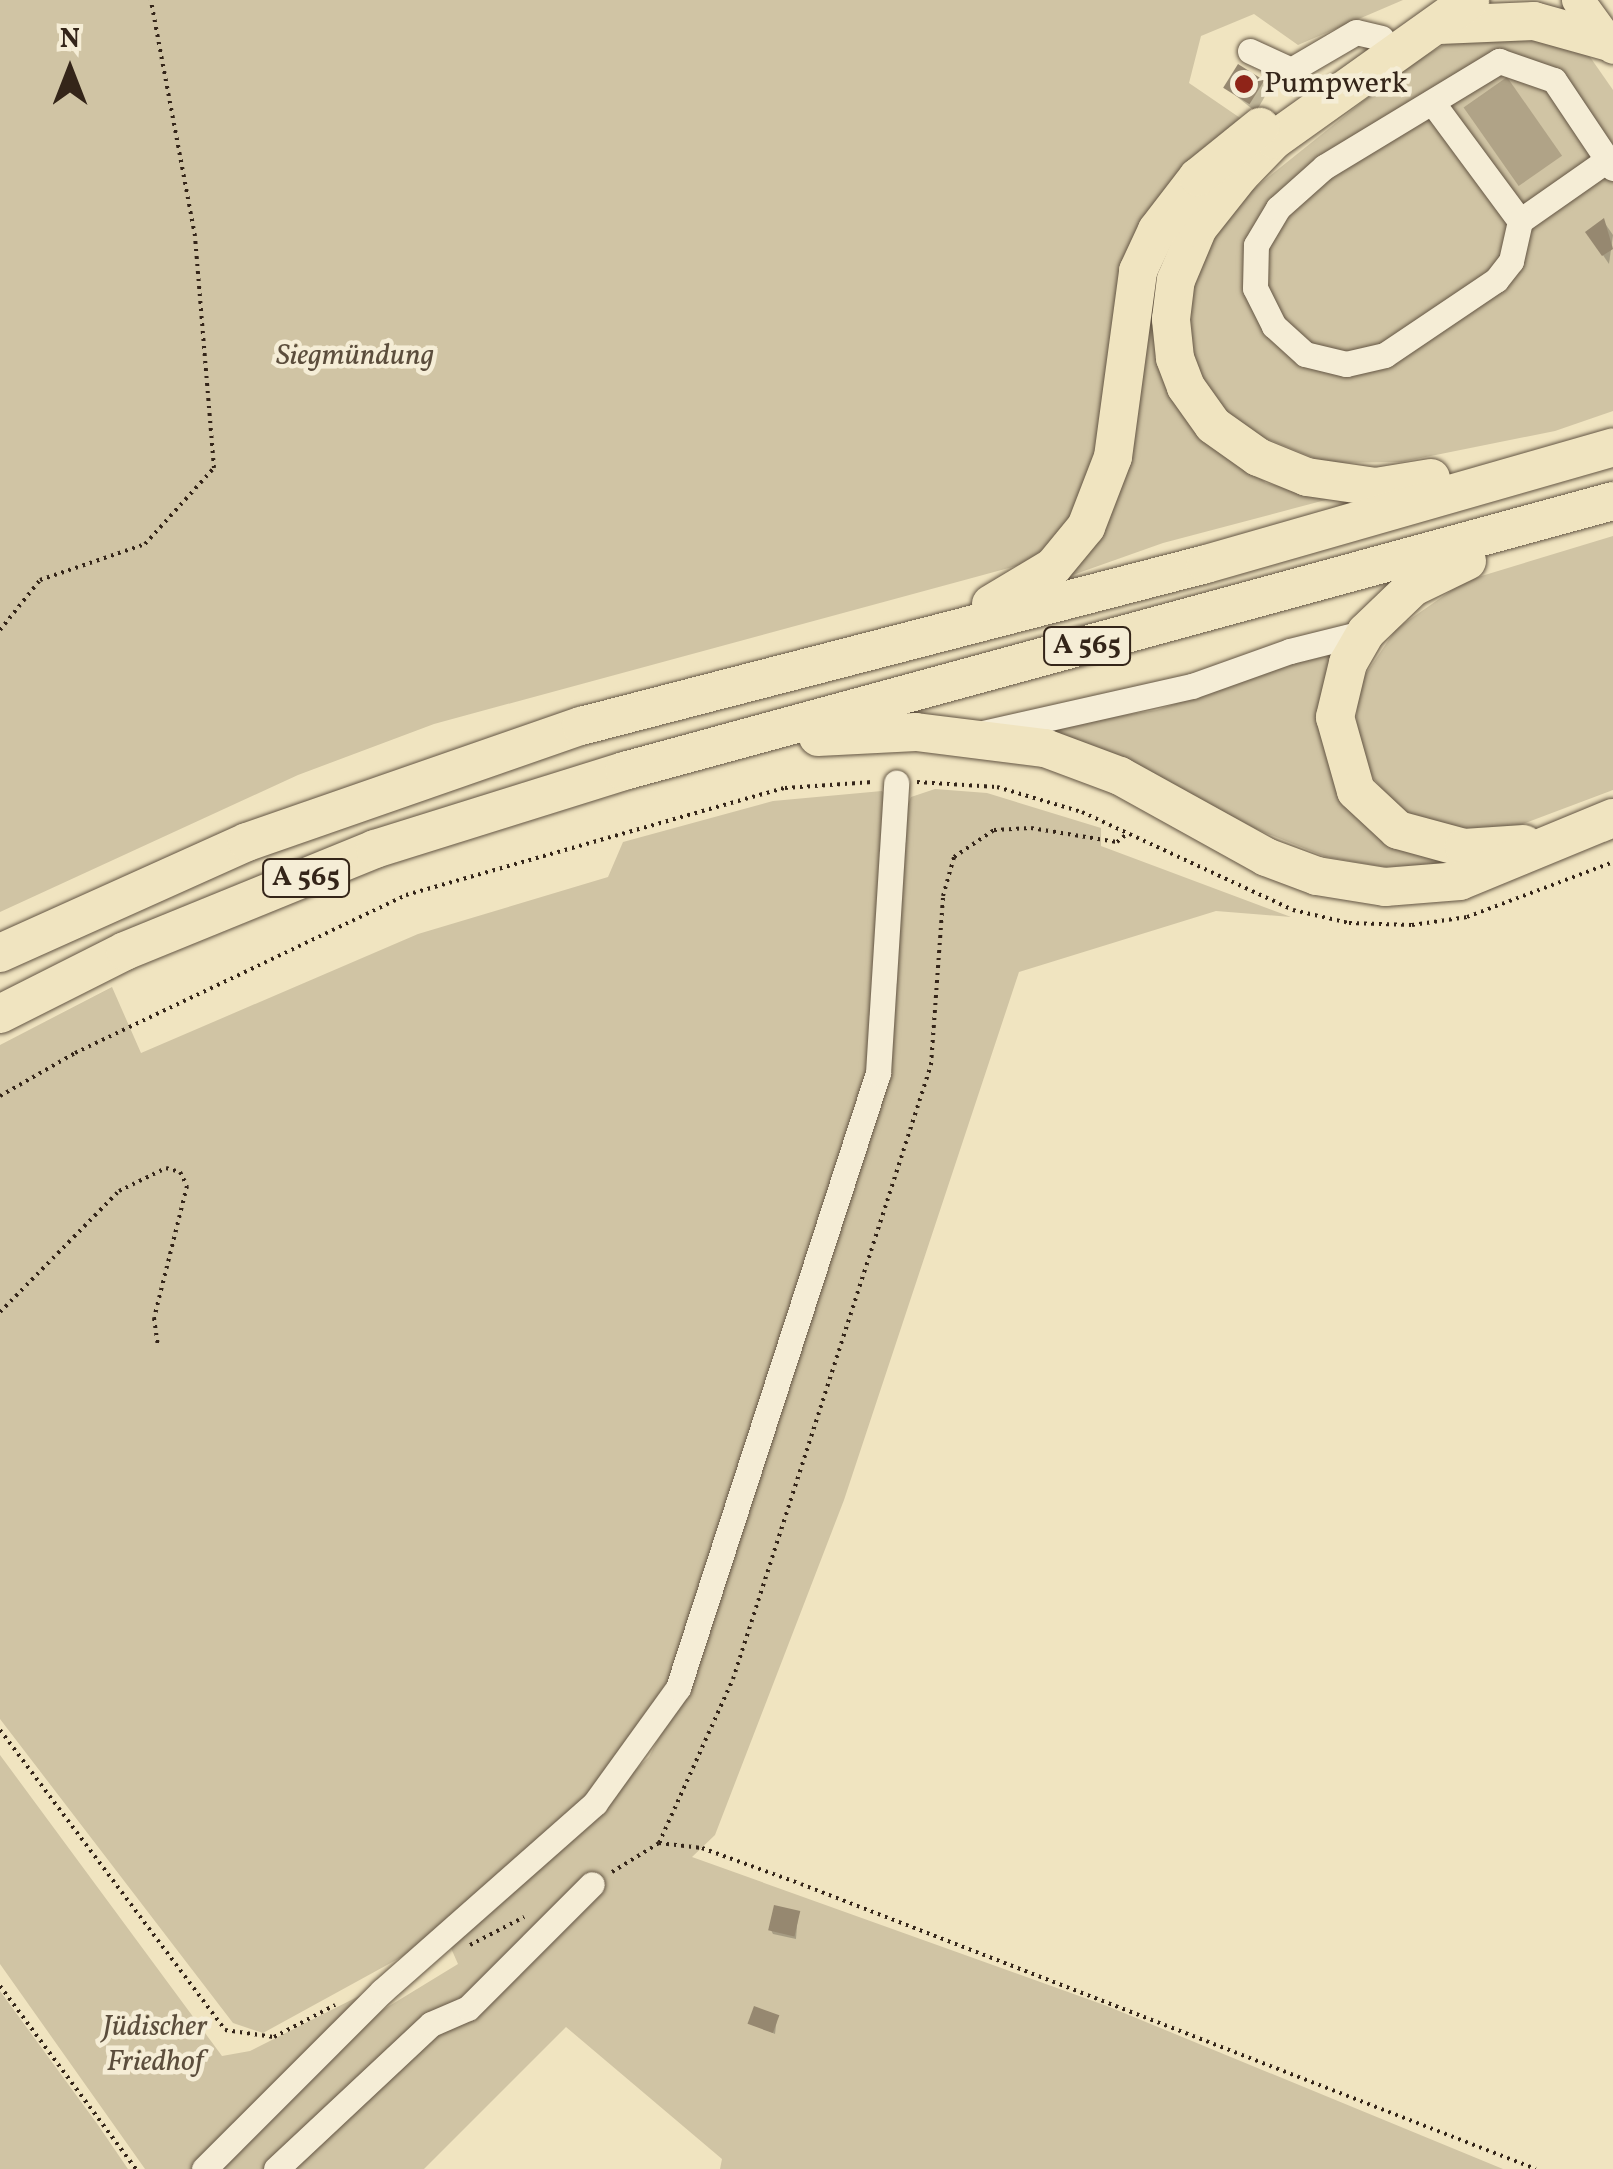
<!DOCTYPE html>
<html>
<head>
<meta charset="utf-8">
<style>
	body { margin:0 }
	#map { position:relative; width:1613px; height:2169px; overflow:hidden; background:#f0e4c0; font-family:Vollkorn,serif }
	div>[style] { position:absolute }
	.green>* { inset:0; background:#d0c4a4 }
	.water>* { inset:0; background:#b0a387; transform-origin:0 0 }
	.shadow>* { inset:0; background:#0003 }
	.building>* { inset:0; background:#968870; transform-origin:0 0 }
	.path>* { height:4px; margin-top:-2px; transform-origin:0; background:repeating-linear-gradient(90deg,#342519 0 2.5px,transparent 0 7.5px) }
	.roads { filter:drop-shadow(0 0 2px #635543) drop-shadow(0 0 2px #635543) }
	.minor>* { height:25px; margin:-12.5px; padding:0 12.5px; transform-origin:12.5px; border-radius:12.5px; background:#f5edd6 }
	.major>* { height:32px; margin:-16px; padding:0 16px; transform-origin:16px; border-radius:16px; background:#f0e4c0 }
	.highway>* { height:38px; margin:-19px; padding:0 19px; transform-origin:19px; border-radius:19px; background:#f0e4c0 }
	.dots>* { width:28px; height:28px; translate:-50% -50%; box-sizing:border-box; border:5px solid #f5edd6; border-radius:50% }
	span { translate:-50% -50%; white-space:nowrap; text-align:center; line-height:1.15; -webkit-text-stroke:9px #f5edd6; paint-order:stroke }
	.shield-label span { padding:2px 8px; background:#f5edd6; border:2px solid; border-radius:8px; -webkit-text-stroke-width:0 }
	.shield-label { font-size:28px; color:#342519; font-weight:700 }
	.poi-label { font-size:30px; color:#342519 }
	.left { translate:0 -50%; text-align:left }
	.park-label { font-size:30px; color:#5b4d3c; font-style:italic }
	.north { position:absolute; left:20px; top:20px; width:100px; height:100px; -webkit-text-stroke:8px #f5edd6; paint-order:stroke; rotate:0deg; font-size:28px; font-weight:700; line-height:40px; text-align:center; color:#342519 }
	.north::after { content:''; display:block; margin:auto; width:35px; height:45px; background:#342519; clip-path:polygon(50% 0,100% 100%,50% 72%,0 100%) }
</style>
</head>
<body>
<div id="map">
	<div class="green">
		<i style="clip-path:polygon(0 0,1403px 0,1298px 45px,1254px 14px,1201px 36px,1189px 83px,1249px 124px,1203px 158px,1106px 388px,1090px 476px,1066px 529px,1027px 563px,434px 724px,298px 775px,0 912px)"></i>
		<i style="clip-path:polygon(1498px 29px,1588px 54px,1613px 90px,1613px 411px,1555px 431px,1401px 462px,1326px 463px,1233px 425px,1197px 372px,1188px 336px,1186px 304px,1216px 219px,1407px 66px,1463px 34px)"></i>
		<i style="clip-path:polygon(1159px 282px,1168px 380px,1183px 416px,1266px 483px,1333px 498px,1163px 543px,1053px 582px)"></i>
		<i style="clip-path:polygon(1613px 536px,1613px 790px,1509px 829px,1473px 834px,1430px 825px,1394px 805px,1356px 755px,1357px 687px,1396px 629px,1465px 581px)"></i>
		<i style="clip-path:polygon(1345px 645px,1333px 760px,1447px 864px,1385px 867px,1326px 857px,1256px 829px,1127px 761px,1032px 729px,1157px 710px)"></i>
		<i style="clip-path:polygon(935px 789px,987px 793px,1101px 828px,1101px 846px,1291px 917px,1216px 911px,1019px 972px,844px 1500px,715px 1835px,692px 1857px,1107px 2006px,1503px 2169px,720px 2169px,722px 2159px,566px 2027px,424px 2169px,218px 2169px,287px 2095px,381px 2011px,458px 1964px,450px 1946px,649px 1757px,687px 1682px,888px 1072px,905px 810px,911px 797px)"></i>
		<i style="clip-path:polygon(882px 791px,890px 800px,875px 1048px,674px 1671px,598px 1787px,418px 1948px,263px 2033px,233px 2023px,0 1719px,0 1045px,112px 987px,141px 1053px,418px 934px,608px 877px,623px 842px,773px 801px)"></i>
		<i style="clip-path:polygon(0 1755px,222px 2056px,250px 2051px,379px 1986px,195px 2169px,145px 2169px,0 1964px)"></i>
		<i style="clip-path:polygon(0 1991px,98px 2125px,128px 2169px,0 2169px)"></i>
	</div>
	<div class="water">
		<i style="left:1507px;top:77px;width:96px;height:53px;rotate:55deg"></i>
	</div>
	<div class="shadow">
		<i style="clip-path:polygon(1263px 82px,1268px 91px,1256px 112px,1226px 88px)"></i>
		<i style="clip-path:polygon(1604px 222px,1613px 235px,1609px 264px,1594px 242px)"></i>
		<i style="clip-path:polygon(798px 1913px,796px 1939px,773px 1934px,771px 1930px)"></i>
		<i style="clip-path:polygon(777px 2017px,775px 2034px,751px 2023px)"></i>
	</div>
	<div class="building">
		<i style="left:1238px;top:64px;width:31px;height:28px;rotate:32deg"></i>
		<i style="clip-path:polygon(1604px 218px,1613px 249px,1602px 256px,1585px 232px)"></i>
		<i style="left:774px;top:1905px;width:27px;height:26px;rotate:13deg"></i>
		<i style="left:754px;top:2006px;width:27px;height:19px;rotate:20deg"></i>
	</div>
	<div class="path">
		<i style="left:0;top:630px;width:64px;rotate:-51.3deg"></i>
		<i style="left:40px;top:580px;width:111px;rotate:-18.9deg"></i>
		<i style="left:145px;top:544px;width:103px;rotate:-47.8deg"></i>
		<i style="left:214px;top:468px;width:233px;rotate:-94.7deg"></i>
		<i style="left:195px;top:236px;width:240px;rotate:-100.6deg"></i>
		<i style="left:917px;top:782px;width:80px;rotate:3.6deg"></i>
		<i style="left:997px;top:787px;width:89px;rotate:16.4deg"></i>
		<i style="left:1082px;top:812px;width:233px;rotate:24.9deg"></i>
		<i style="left:1293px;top:910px;width:57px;rotate:13.1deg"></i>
		<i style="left:1349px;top:923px;width:63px;rotate:1.8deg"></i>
		<i style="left:1412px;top:925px;width:56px;rotate:-8.3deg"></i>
		<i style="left:1467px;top:917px;width:156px;rotate:-20.6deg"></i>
		<i style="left:0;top:1096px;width:86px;rotate:-29.8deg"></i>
		<i style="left:75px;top:1053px;width:367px;rotate:-25.5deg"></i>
		<i style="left:406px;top:895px;width:394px;rotate:-15.8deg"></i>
		<i style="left:785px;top:788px;width:88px;rotate:-3.9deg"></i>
		<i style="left:0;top:1312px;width:170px;rotate:-45.5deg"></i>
		<i style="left:119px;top:1191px;width:52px;rotate:-26.1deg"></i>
		<i style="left:166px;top:1168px;width:15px;rotate:16deg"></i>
		<i style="left:180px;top:1172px;width:16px;rotate:63deg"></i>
		<i style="left:187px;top:1186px;width:136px;rotate:104deg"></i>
		<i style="left:154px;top:1318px;width:28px;rotate:82deg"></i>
		<i style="left:0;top:1730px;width:375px;rotate:53.1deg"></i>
		<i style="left:225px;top:2030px;width:49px;rotate:8.1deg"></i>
		<i style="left:274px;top:2037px;width:69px;rotate:-27.7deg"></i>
		<i style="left:659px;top:1843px;width:43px;rotate:6.6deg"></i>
		<i style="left:702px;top:1848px;width:105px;rotate:20deg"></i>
		<i style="left:801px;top:1884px;width:788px;rotate:21.19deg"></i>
		<i style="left:612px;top:1872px;width:55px;rotate:-31.7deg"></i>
		<i style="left:659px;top:1843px;width:180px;rotate:-65.7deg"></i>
		<i style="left:733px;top:1679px;width:645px;rotate:-72.13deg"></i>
		<i style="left:931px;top:1065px;width:169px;rotate:-85.9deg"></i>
		<i style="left:943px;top:896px;width:41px;rotate:-74.2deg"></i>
		<i style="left:954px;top:857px;width:48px;rotate:-34deg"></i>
		<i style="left:994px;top:830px;width:37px;rotate:-3deg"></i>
		<i style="left:1031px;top:828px;width:87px;rotate:9.2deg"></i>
		<i style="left:1117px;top:842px;width:14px;rotate:-39deg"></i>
		<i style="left:470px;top:1945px;width:61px;rotate:-27.4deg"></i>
		<i style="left:0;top:1986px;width:228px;rotate:53.4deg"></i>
	</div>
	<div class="roads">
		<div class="minor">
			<i style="left:1250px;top:51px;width:45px;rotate:24.9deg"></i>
			<i style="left:1291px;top:70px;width:75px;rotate:-30.3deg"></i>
			<i style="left:1356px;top:32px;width:26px;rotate:13deg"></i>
			<i style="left:1432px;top:102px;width:148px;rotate:53.5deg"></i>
			<i style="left:1607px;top:160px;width:106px;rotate:145deg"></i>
			<i style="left:1520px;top:221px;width:41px;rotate:102.7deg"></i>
			<i style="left:1511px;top:261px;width:24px;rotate:128deg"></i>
			<i style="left:1496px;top:280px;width:134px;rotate:146deg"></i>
			<i style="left:1385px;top:355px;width:40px;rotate:167deg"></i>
			<i style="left:1346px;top:364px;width:42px;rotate:-166.3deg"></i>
			<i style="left:1305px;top:354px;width:42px;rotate:-137.9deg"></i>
			<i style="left:1274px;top:326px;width:42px;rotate:-116.6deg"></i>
			<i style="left:1255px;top:288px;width:43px;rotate:-88.7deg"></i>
			<i style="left:1256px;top:245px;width:43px;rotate:-59.3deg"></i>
			<i style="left:1278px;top:208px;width:62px;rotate:-41.7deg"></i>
			<i style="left:1324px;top:167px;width:205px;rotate:-31.2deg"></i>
			<i style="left:1499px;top:61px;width:58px;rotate:19.1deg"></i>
			<i style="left:1554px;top:80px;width:106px;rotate:56.2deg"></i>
			<i style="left:983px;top:733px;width:214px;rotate:-12.7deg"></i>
			<i style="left:1192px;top:686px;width:104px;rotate:-19.7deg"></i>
			<i style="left:1290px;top:651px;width:78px;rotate:-14deg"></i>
			<i style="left:204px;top:2169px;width:252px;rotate:-45deg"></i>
			<i style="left:382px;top:1991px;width:284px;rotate:-41.4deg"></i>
			<i style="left:595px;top:1803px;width:142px;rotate:-54.2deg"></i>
			<i style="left:678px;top:1688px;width:647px;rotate:-71.99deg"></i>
			<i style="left:878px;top:1073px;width:291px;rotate:-86.4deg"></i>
			<i style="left:276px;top:2169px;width:212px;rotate:-43.1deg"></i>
			<i style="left:431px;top:2024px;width:40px;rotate:-23.4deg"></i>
			<i style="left:468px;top:2008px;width:175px;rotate:-45deg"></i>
		</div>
		<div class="major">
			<i style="left:1578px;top:0;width:59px;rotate:53.9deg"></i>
		</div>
		<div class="highway">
			<i style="left:1439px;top:25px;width:95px;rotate:-2.4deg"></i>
			<i style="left:1534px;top:21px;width:78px;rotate:15.6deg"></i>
			<i style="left:1431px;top:478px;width:56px;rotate:170.7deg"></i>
			<i style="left:1376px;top:487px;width:70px;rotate:-171.8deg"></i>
			<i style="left:1307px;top:477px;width:53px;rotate:-157.8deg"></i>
			<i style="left:1258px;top:457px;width:55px;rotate:-144.6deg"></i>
			<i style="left:1213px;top:425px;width:47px;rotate:-125.4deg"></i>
			<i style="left:1186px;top:387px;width:31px;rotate:-111deg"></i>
			<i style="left:1175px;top:358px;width:39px;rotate:-96deg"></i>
			<i style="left:1171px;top:319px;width:39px;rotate:-83deg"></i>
			<i style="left:1176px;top:280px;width:56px;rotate:-67.1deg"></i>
			<i style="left:1198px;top:228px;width:68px;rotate:-51.6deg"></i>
			<i style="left:1240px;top:175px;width:49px;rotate:-45.8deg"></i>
			<i style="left:1274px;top:140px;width:241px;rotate:-35.5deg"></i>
			<i style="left:1467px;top:561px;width:60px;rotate:154.3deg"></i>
			<i style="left:1413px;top:587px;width:65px;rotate:136.2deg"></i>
			<i style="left:1366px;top:632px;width:36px;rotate:120deg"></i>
			<i style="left:1348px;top:663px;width:56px;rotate:103.5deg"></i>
			<i style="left:1335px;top:717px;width:77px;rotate:74.2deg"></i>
			<i style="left:1356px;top:791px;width:57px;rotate:42.9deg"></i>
			<i style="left:1398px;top:830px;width:68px;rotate:15.3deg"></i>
			<i style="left:1464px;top:848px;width:60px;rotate:-3.8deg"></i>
			<i style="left:991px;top:604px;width:72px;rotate:-30.8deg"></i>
			<i style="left:1053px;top:567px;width:52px;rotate:-50.5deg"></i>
			<i style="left:1086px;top:527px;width:75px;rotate:-68.9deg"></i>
			<i style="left:1113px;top:457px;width:188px;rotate:-82.3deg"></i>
			<i style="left:1138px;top:271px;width:45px;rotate:-65.1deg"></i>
			<i style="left:1157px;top:230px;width:67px;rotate:-52.3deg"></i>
			<i style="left:1198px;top:177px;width:80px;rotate:-38.9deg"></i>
			<i style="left:818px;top:737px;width:98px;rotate:-2.9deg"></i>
			<i style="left:916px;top:732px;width:130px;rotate:7.1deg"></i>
			<i style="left:1045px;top:748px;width:80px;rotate:20.5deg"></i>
			<i style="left:1120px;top:776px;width:167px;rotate:29deg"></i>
			<i style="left:1266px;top:857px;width:54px;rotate:20.4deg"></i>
			<i style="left:1317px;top:876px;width:69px;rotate:9.2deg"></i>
			<i style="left:1385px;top:887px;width:75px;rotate:-4.6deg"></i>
			<i style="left:1460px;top:881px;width:165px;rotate:-22.4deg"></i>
			<i style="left:0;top:953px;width:271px;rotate:-24.2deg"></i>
			<i style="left:247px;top:842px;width:354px;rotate:-19.2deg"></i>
			<i style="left:581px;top:726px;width:646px;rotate:-14.53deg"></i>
			<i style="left:1206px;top:564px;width:423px;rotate:-16deg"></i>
			<i style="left:0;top:1014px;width:140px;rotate:-26.7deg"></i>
			<i style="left:125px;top:951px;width:270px;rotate:-22.2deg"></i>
			<i style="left:375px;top:849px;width:261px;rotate:-17.4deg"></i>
			<i style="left:624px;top:771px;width:1025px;rotate:-15.27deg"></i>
		</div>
	</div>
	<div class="dots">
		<i style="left:1244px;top:84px;background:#8f2418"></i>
	</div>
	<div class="shield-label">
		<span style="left:1087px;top:646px">A 565</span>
		<span style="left:306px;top:878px">A 565</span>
	</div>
	<div class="poi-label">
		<span class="left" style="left:1264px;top:84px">Pumpwerk</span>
	</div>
	<div class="park-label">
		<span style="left:355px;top:356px">Siegmündung</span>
		<span style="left:155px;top:2044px">Jüdischer<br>Friedhof</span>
	</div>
	<div class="north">N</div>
</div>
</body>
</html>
